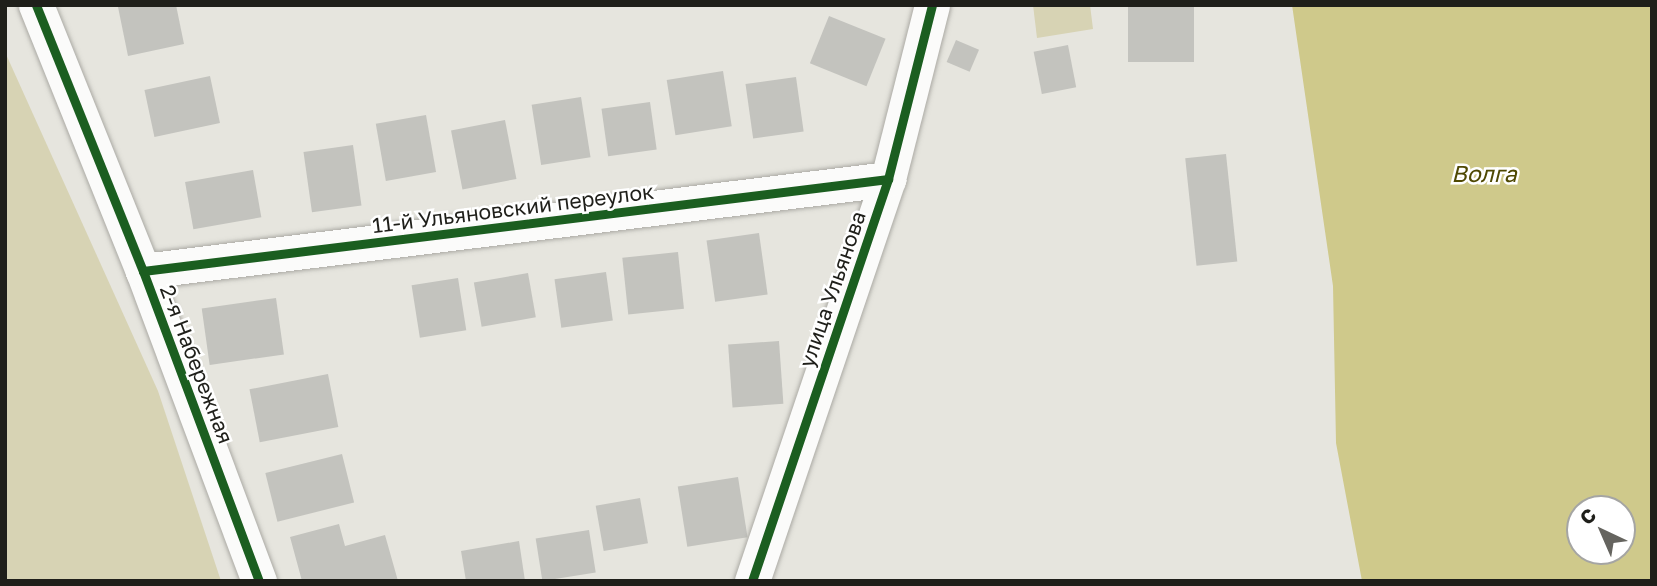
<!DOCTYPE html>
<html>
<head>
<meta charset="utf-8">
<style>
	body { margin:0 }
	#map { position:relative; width:1657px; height:586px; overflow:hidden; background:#e6e5de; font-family:"Golos Text",sans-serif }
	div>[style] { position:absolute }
	.green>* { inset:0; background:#d7d3b4 }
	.water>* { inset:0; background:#cfc98b }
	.building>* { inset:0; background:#c3c3be; transform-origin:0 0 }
	.roads { filter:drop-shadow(0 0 2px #abaaa4) drop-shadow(0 0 2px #abaaa4) }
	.minor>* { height:35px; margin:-17.5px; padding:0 17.5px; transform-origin:17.5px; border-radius:17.5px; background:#fbfbfa }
	.cycleway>* { height:9px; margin:-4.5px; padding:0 4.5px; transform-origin:4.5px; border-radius:4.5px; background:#1b5e20 }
	span { translate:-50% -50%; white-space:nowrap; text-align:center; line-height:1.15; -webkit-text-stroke:5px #fff; paint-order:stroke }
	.street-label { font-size:21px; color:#1f1f1a }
	.water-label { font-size:23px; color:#4f4903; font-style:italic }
	.frame { position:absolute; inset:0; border:7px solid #1f1f1a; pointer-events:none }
	.north { position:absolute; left:1566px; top:495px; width:70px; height:70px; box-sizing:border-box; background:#fff; border:2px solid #a5a5a3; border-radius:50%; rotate:316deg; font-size:19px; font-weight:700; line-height:28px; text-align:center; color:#1f1f1a }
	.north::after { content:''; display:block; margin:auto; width:24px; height:32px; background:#65645f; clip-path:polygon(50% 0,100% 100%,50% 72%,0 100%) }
</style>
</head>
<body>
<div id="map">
	<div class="green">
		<i style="clip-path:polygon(1033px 5px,1090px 5px,1093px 29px,1037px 38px)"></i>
		<i style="clip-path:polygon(5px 52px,158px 391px,221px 581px,5px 581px)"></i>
	</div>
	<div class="water">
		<i style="clip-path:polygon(evenodd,1292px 5px,1652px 5px,1652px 581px,1362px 581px,1336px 443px,1333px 286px,1292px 5px,1580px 509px,1622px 509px,1622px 551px,1580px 551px,1580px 509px)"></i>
	</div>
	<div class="building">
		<i style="clip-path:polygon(128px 5px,176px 5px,184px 44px,128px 56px,118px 7px)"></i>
		<i style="left:1128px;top:5px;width:66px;height:57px"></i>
		<i style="left:829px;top:16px;width:61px;height:51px;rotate:22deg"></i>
		<i style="left:956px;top:40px;width:25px;height:24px;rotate:23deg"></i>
		<i style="left:1068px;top:45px;width:43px;height:35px;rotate:79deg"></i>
		<i style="left:723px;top:71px;width:56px;height:57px;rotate:81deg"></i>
		<i style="left:210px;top:76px;width:48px;height:67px;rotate:78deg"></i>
		<i style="left:796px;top:77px;width:55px;height:51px;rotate:82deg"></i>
		<i style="left:581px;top:97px;width:61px;height:50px;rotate:81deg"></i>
		<i style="left:650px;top:102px;width:48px;height:49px;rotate:82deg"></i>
		<i style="left:426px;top:115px;width:58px;height:51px;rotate:80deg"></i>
		<i style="left:505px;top:120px;width:60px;height:55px;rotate:79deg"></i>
		<i style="left:353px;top:145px;width:61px;height:50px;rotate:82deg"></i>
		<i style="left:1226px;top:154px;width:108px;height:41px;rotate:84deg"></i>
		<i style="left:253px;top:170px;width:48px;height:69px;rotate:80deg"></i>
		<i style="left:759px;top:233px;width:62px;height:53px;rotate:82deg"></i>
		<i style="left:678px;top:252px;width:57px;height:56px;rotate:84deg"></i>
		<i style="left:606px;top:272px;width:49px;height:52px;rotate:82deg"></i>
		<i style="left:528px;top:273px;width:45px;height:55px;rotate:80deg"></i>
		<i style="left:458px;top:278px;width:53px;height:47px;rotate:81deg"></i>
		<i style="left:276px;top:298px;width:57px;height:75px;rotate:82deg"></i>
		<i style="left:779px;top:341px;width:63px;height:51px;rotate:86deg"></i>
		<i style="left:328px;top:374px;width:54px;height:80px;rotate:79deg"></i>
		<i style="left:342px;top:454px;width:50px;height:79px;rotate:76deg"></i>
		<i style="left:738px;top:477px;width:61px;height:61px;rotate:81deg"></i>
		<i style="left:640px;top:498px;width:46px;height:45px;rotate:80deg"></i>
		<i style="clip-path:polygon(339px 524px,345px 546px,385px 535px,398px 581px,302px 581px,290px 537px)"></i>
		<i style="left:589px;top:530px;width:43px;height:54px;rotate:81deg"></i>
		<i style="clip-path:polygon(519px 541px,525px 581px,466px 581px,461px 551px)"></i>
	</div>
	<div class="roads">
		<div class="minor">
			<i style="left:36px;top:5px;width:287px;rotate:68.1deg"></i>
			<i style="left:143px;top:271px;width:331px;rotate:69.5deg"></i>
			<i style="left:143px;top:271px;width:751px;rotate:-7.04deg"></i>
			<i style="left:752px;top:581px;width:424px;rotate:-71.3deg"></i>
			<i style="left:888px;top:179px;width:179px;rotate:-75.8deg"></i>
		</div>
	</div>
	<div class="cycleway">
		<i style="left:36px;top:5px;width:287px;rotate:68.1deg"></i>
		<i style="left:143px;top:271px;width:331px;rotate:69.5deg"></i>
		<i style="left:143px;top:271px;width:751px;rotate:-7.04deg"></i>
		<i style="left:752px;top:581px;width:424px;rotate:-71.3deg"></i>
		<i style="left:888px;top:179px;width:179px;rotate:-75.8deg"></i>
	</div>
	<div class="street-label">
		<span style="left:513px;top:208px;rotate:-7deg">11-й Ульяновский переулок</span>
		<span style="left:832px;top:289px;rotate:-71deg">улица Ульянова</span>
		<span style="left:197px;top:364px;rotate:69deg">2-я Набережная</span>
	</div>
	<div class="water-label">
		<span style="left:1484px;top:173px">Волга</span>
	</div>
	<div class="frame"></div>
	<div class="north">С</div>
</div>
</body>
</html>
